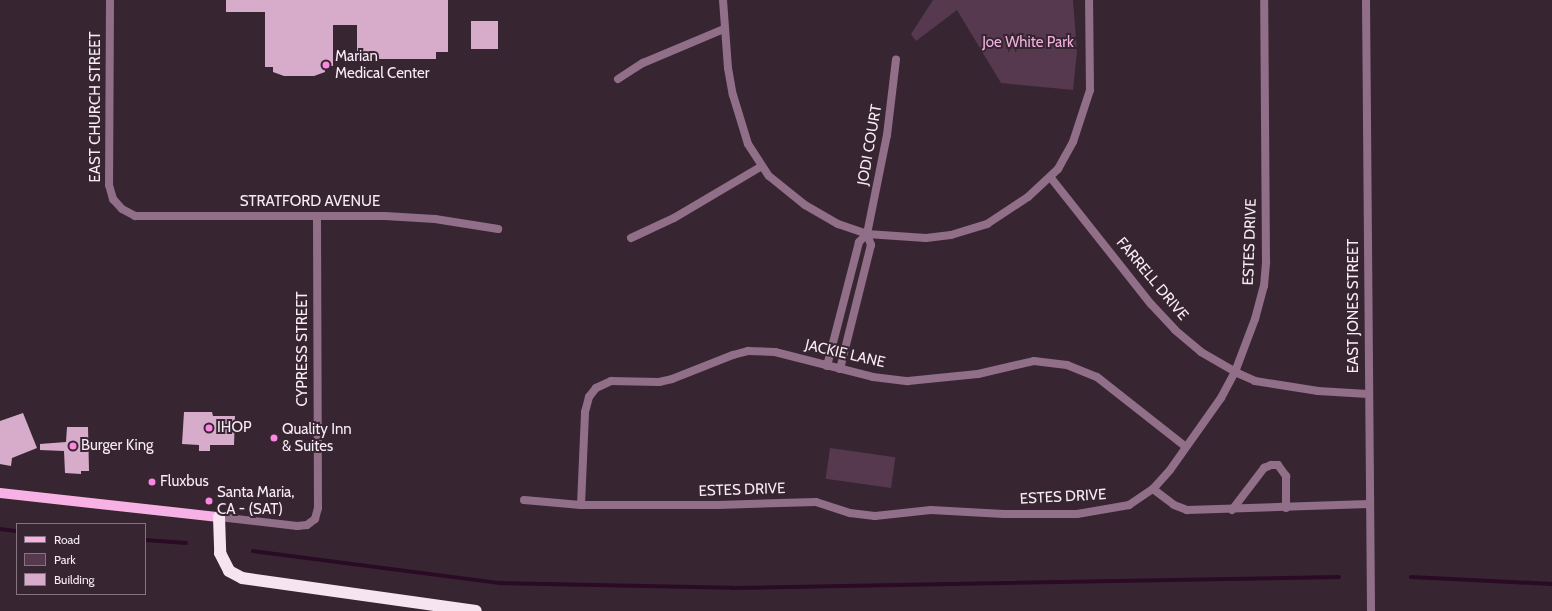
<!DOCTYPE html>
<html>
<head>
<meta charset="utf-8">
<style>
	body { margin:0 }
	#map { position:relative; width:1552px; height:611px; overflow:hidden; background:#372632; font-family:Cabin,sans-serif }
	div>[style] { position:absolute }
	.green>* { inset:0; background:#56394e; transform-origin:0 0 }
	.stream>* { height:3.5px; margin:-1.75px; padding:0 1.75px; transform-origin:1.75px; border-radius:1.75px; background:#2a0b24 }
	.building>* { inset:0; background:#d7accb; transform-origin:0 0 }
	.minor>* { height:8px; margin:-4px; padding:0 4px; transform-origin:4px; border-radius:4px; background:#916f88 }
	.tertiary>* { height:8px; margin:-4px; padding:0 4px; transform-origin:4px; border-radius:4px; background:#916f88 }
	.primary>* { height:10px; margin:-5px; padding:0 5px; transform-origin:5px; border-radius:5px; background:#f8b1e5 }
	.motorway>* { height:12px; margin:-6px; padding:0 6px; transform-origin:6px; border-radius:6px; background:#f6e5f1 }
	.dots>* { width:11px; height:11px; translate:-50% -50%; box-sizing:border-box; border:2px solid #372632; border-radius:50% }
	span { translate:-50% -50%; white-space:nowrap; text-align:center; line-height:1.15; -webkit-text-stroke:4px #372632; paint-order:stroke }
	.park-label { font-size:15px; color:#f0b1df }
	.poi-label { font-size:15px; color:#f8ecf4 }
	.left { translate:0 -50%; text-align:left }
	.street-label { font-size:15px; color:#f8ecf4 }
	.legend { position:absolute; left:16px; top:523px; width:130px; height:72px; box-sizing:border-box; background:#372632; border:1px solid #847580; margin:0; padding:5px 7px; list-style:none; font-size:12px; color:#f8ecf4 }
	.legend li { display:flex; align-items:center; gap:8px; height:20px }
	.legend b { width:20px; border:1px solid #847580 }
</style>
</head>
<body>
<div id="map">
	<div class="green">
		<i style="clip-path:polygon(933px 0,1073px 0,1077px 52px,1073px 90px,1001px 83px,957px 10px,916px 41px,911px 34px)"></i>
		<i style="left:830px;top:448px;width:66px;height:31px;rotate:8deg"></i>
	</div>
	<div class="stream">
		<i style="left:0;top:529px;width:17px;rotate:7deg"></i>
		<i style="left:145px;top:540px;width:41px;rotate:4.2deg"></i>
		<i style="left:253px;top:551px;width:249px;rotate:7.4deg"></i>
		<i style="left:500px;top:583px;width:232px;rotate:1.2deg"></i>
		<i style="left:732px;top:588px;width:607px;rotate:-1.04deg"></i>
		<i style="left:1411px;top:577px;width:141px;rotate:2.8deg"></i>
	</div>
	<div class="building">
		<i style="clip-path:polygon(226px 0,448px 0,448px 52px,436px 52px,436px 59px,367px 59px,367px 53px,357px 53px,357px 25px,333px 25px,333px 66px,325px 66px,325px 72px,314px 76px,284px 76px,273px 72px,273px 67px,265px 67px,265px 12px,226px 12px)"></i>
		<i style="left:471px;top:21px;width:27px;height:28px"></i>
		<i style="clip-path:polygon(184px 412px,212px 412px,213px 416px,235px 416px,234px 445px,210px 445px,210px 451px,199px 451px,199px 445px,182px 444px)"></i>
		<i style="clip-path:polygon(23px 413px,37px 448px,12px 458px,11px 466px,0 464px,0 421px)"></i>
		<i style="clip-path:polygon(67px 427px,88px 427px,89px 471px,81px 471px,81px 474px,65px 473px,64px 451px,40px 450px,40px 444px,66px 442px)"></i>
	</div>
	<div class="minor">
		<i style="left:110px;top:0;width:185px;rotate:90.3deg"></i>
		<i style="left:109px;top:185px;width:15px;rotate:74deg"></i>
		<i style="left:113px;top:199px;width:13px;rotate:48deg"></i>
		<i style="left:122px;top:209px;width:15px;rotate:28deg"></i>
		<i style="left:135px;top:216px;width:250px"></i>
		<i style="left:385px;top:216px;width:50px;rotate:3.4deg"></i>
		<i style="left:435px;top:219px;width:64px;rotate:9deg"></i>
		<i style="left:723px;top:0;width:68px;rotate:85.8deg"></i>
		<i style="left:728px;top:68px;width:27px;rotate:80deg"></i>
		<i style="left:733px;top:95px;width:51px;rotate:73deg"></i>
		<i style="left:748px;top:144px;width:38px;rotate:57deg"></i>
		<i style="left:769px;top:176px;width:46px;rotate:38.9deg"></i>
		<i style="left:805px;top:205px;width:38px;rotate:30deg"></i>
		<i style="left:838px;top:224px;width:31px;rotate:19deg"></i>
		<i style="left:867px;top:234px;width:59px;rotate:3.9deg"></i>
		<i style="left:926px;top:238px;width:25px;rotate:-7deg"></i>
		<i style="left:951px;top:235px;width:38px;rotate:-17deg"></i>
		<i style="left:987px;top:224px;width:49px;rotate:-33.4deg"></i>
		<i style="left:1028px;top:197px;width:41px;rotate:-43deg"></i>
		<i style="left:1058px;top:169px;width:31px;rotate:-61deg"></i>
		<i style="left:1073px;top:142px;width:55px;rotate:-71.9deg"></i>
		<i style="left:1090px;top:90px;width:90px;rotate:-90.6deg"></i>
		<i style="left:618px;top:79px;width:30px;rotate:-33deg"></i>
		<i style="left:643px;top:63px;width:88px;rotate:-22.8deg"></i>
		<i style="left:1051px;top:178px;width:161px;rotate:51.6deg"></i>
		<i style="left:1151px;top:304px;width:35px;rotate:47deg"></i>
		<i style="left:1175px;top:330px;width:34px;rotate:40deg"></i>
		<i style="left:1201px;top:352px;width:39px;rotate:30deg"></i>
		<i style="left:1235px;top:372px;width:22px;rotate:24deg"></i>
		<i style="left:1255px;top:381px;width:64px;rotate:9deg"></i>
		<i style="left:1318px;top:391px;width:50px;rotate:3.4deg"></i>
		<i style="left:631px;top:238px;width:47px;rotate:-24.9deg"></i>
		<i style="left:674px;top:218px;width:102px;rotate:-30.6deg"></i>
		<i style="left:827px;top:366px;width:128px;rotate:-75.5deg"></i>
		<i style="left:859px;top:242px;width:11px;rotate:-45deg"></i>
		<i style="left:840px;top:369px;width:128px;rotate:-76deg"></i>
		<i style="left:871px;top:245px;width:12px;rotate:-110deg"></i>
		<i style="left:867px;top:234px;width:101px;rotate:-78.6deg"></i>
		<i style="left:887px;top:135px;width:76px;rotate:-83.2deg"></i>
		<i style="left:1153px;top:489px;width:26px;rotate:37deg"></i>
		<i style="left:1174px;top:505px;width:14px;rotate:21deg"></i>
		<i style="left:1187px;top:510px;width:182px;rotate:-1.9deg"></i>
		<i style="left:524px;top:500px;width:57px;rotate:5deg"></i>
		<i style="left:581px;top:505px;width:137px"></i>
		<i style="left:718px;top:505px;width:98px;rotate:-1.8deg"></i>
		<i style="left:816px;top:502px;width:36px;rotate:18deg"></i>
		<i style="left:850px;top:513px;width:25px;rotate:7deg"></i>
		<i style="left:875px;top:516px;width:56px;rotate:-6.1deg"></i>
		<i style="left:931px;top:510px;width:73px;rotate:3.1deg"></i>
		<i style="left:1004px;top:514px;width:73px"></i>
		<i style="left:1077px;top:514px;width:53px;rotate:-9.8deg"></i>
		<i style="left:1129px;top:505px;width:29px;rotate:-34deg"></i>
		<i style="left:1153px;top:489px;width:25px;rotate:-48deg"></i>
		<i style="left:1170px;top:470px;width:88px;rotate:-54.7deg"></i>
		<i style="left:1221px;top:398px;width:30px;rotate:-62deg"></i>
		<i style="left:1235px;top:372px;width:57px;rotate:-69.3deg"></i>
		<i style="left:1255px;top:319px;width:34px;rotate:-75deg"></i>
		<i style="left:1264px;top:286px;width:25px;rotate:-85deg"></i>
		<i style="left:1266px;top:261px;width:261px;rotate:-90.4deg"></i>
		<i style="left:581px;top:505px;width:93px;rotate:-87.5deg"></i>
		<i style="left:585px;top:412px;width:16px;rotate:-75deg"></i>
		<i style="left:589px;top:397px;width:11px;rotate:-52deg"></i>
		<i style="left:596px;top:388px;width:17px;rotate:-25deg"></i>
		<i style="left:611px;top:381px;width:48px;rotate:1.2deg"></i>
		<i style="left:659px;top:382px;width:13px;rotate:-13deg"></i>
		<i style="left:672px;top:379px;width:66px;rotate:-21.5deg"></i>
		<i style="left:733px;top:355px;width:16px;rotate:-15deg"></i>
		<i style="left:748px;top:351px;width:27px;rotate:2deg"></i>
		<i style="left:775px;top:352px;width:101px;rotate:14.3deg"></i>
		<i style="left:873px;top:377px;width:35px;rotate:7deg"></i>
		<i style="left:908px;top:381px;width:70px;rotate:-5.7deg"></i>
		<i style="left:978px;top:374px;width:57px;rotate:-13.1deg"></i>
		<i style="left:1034px;top:361px;width:33px;rotate:7deg"></i>
		<i style="left:1067px;top:365px;width:32px;rotate:22deg"></i>
		<i style="left:1097px;top:377px;width:113px;rotate:38.2deg"></i>
		<i style="left:1232px;top:510px;width:53px;rotate:-52.7deg"></i>
		<i style="left:1264px;top:468px;width:8px;rotate:-23deg"></i>
		<i style="left:1271px;top:465px;width:7px"></i>
		<i style="left:1278px;top:465px;width:14px;rotate:54deg"></i>
		<i style="left:1286px;top:476px;width:32px;rotate:90deg"></i>
		<i style="left:219px;top:517px;width:79px;rotate:6.6deg"></i>
		<i style="left:297px;top:526px;width:10px;rotate:-6deg"></i>
		<i style="left:307px;top:525px;width:10px;rotate:-37deg"></i>
		<i style="left:315px;top:519px;width:11px;rotate:-75deg"></i>
		<i style="left:318px;top:508px;width:291px;rotate:-90.2deg"></i>
	</div>
	<div class="tertiary">
		<i style="left:1366px;top:0;width:611px;rotate:89.53deg"></i>
	</div>
	<div class="primary">
		<i style="left:0;top:493px;width:220px;rotate:6.3deg"></i>
	</div>
	<div class="motorway">
		<i style="left:219px;top:517px;width:36px;rotate:88deg"></i>
		<i style="left:220px;top:553px;width:20px;rotate:63deg"></i>
		<i style="left:229px;top:571px;width:15px;rotate:28deg"></i>
		<i style="left:242px;top:578px;width:236px;rotate:8deg"></i>
	</div>
	<div class="dots">
		<i style="left:326px;top:65px;background:#fd86e2"></i>
		<i style="left:209px;top:428px;background:#fd86e2"></i>
		<i style="left:274px;top:438px;background:#fd86e2"></i>
		<i style="left:73px;top:446px;background:#fd86e2"></i>
		<i style="left:152px;top:482px;background:#fd86e2"></i>
		<i style="left:209px;top:501px;background:#fd86e2"></i>
	</div>
	<div class="park-label">
		<span style="left:1028px;top:43px">Joe White Park</span>
	</div>
	<div class="poi-label">
		<span class="left" style="left:335px;top:65px">Marian<br>Medical Center</span>
		<span class="left" style="left:217px;top:428px">IHOP</span>
		<span class="left" style="left:282px;top:438px">Quality Inn<br>&amp; Suites</span>
		<span class="left" style="left:81px;top:446px">Burger King</span>
		<span class="left" style="left:160px;top:482px">Fluxbus</span>
		<span class="left" style="left:217px;top:501px">Santa Maria,<br>CA - (SAT)</span>
	</div>
	<div class="street-label">
		<span style="left:96px;top:107px;rotate:-90deg">EAST CHURCH STREET</span>
		<span style="left:870px;top:145px;rotate:-80deg">JODI COURT</span>
		<span style="left:310px;top:202px">STRATFORD AVENUE</span>
		<span style="left:1250px;top:242px;rotate:-88deg">ESTES DRIVE</span>
		<span style="left:1152px;top:279px;rotate:50deg">FARRELL DRIVE</span>
		<span style="left:1354px;top:306px;rotate:-90deg">EAST JONES STREET</span>
		<span style="left:303px;top:349px;rotate:-90deg">CYPRESS STREET</span>
		<span style="left:845px;top:354px;rotate:13deg">JACKIE LANE</span>
		<span style="left:742px;top:490px;rotate:-2deg">ESTES DRIVE</span>
		<span style="left:1063px;top:497px;rotate:-3deg">ESTES DRIVE</span>
	</div>
	<ul class="legend">
	<li><b style="height:5px;background:#f8b1e5"></b>Road</li>
	<li><b style="height:11px;background:#56394e"></b>Park</li>
	<li><b style="height:11px;background:#d7accb"></b>Building</li>
	</ul>
</div>
</body>
</html>
